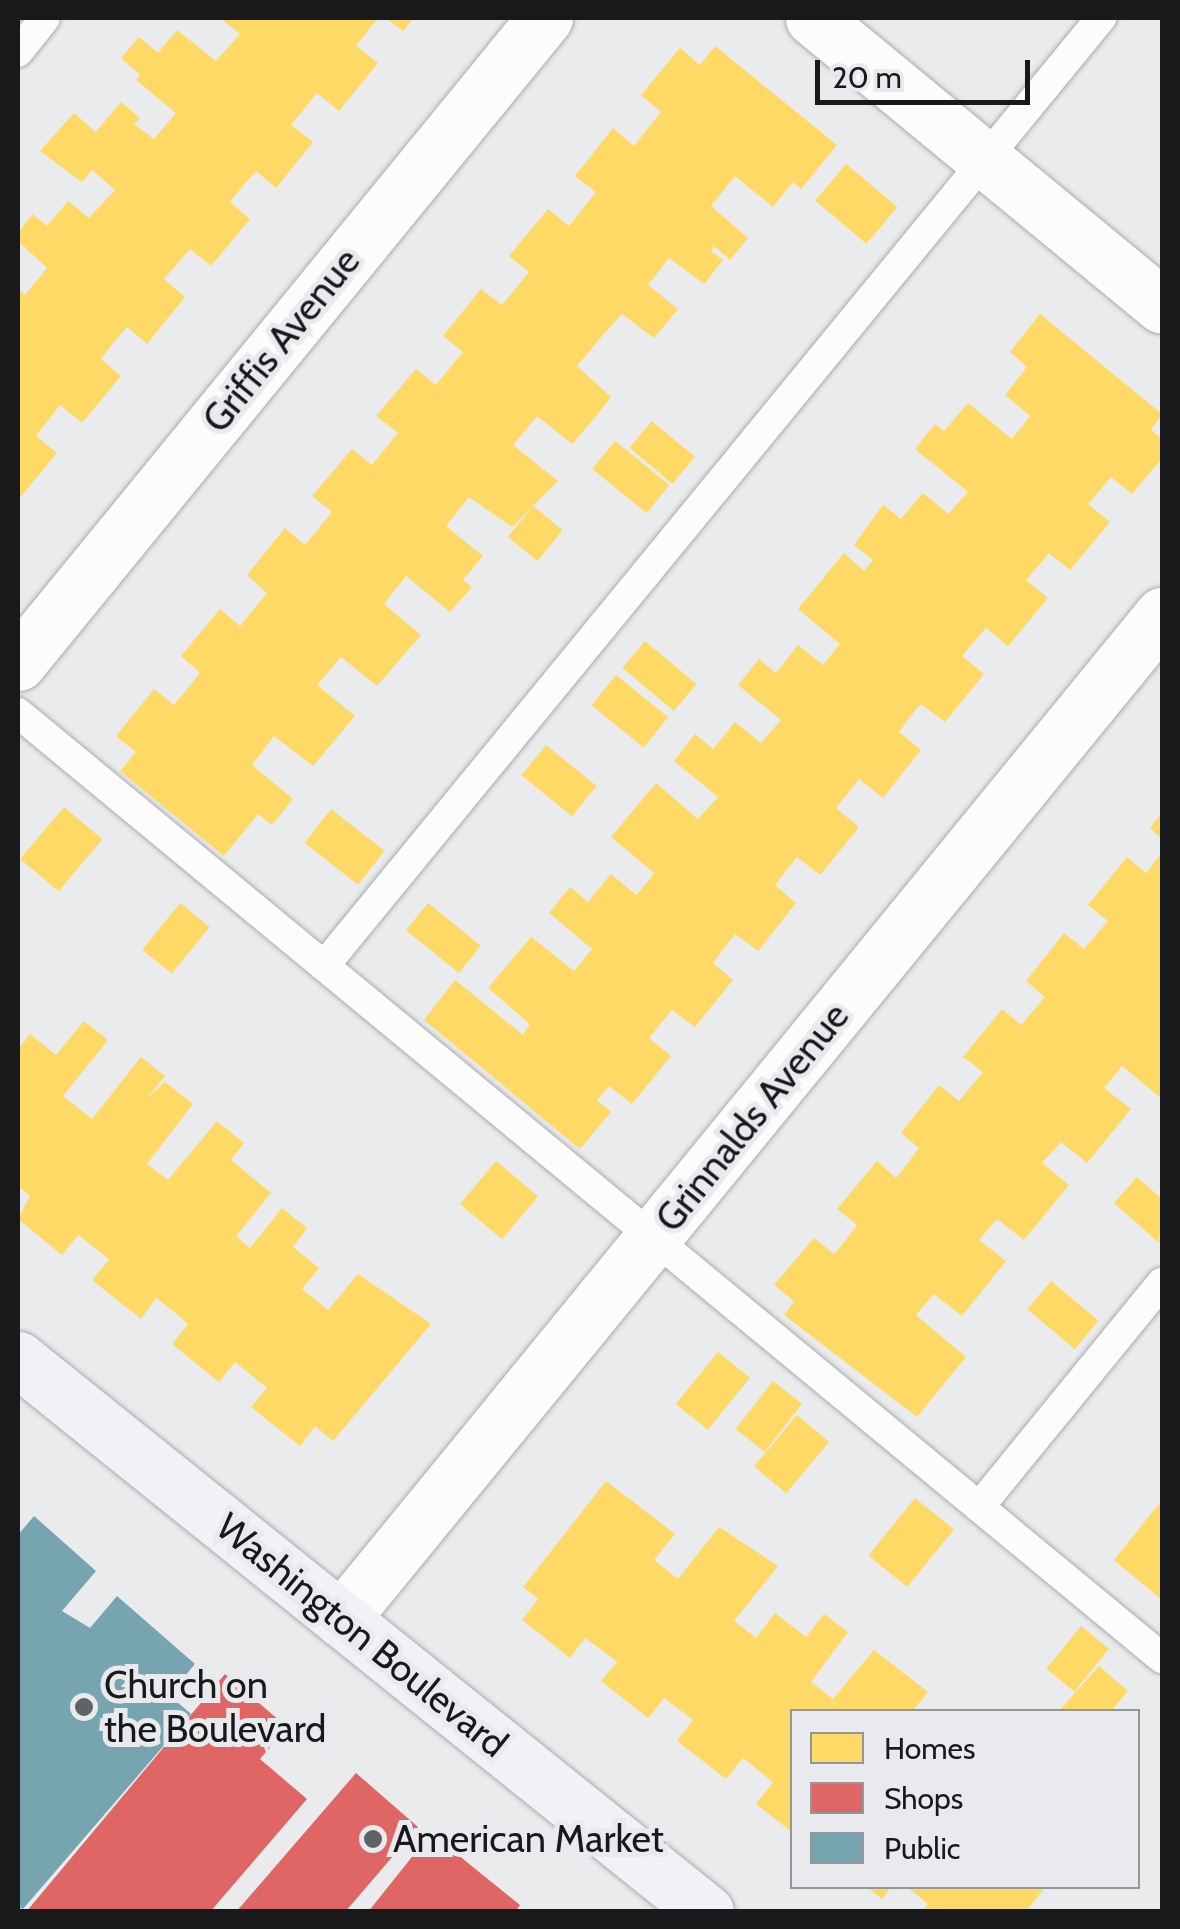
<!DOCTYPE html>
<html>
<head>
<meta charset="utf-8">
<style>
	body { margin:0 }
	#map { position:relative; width:1180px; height:1929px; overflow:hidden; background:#e9ebed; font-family:Cabin,sans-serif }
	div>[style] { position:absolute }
	.homes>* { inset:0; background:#ffd966; transform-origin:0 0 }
	.shops>* { inset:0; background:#e06666 }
	.public>* { inset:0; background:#76a5af }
	.roads { filter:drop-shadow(0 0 2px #aaacad) drop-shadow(0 0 2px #aaacad) }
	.service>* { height:30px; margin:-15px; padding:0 15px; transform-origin:15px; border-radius:15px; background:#fcfcfc }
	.minor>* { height:55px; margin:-27.5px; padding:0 27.5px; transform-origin:27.5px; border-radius:27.5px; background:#fcfcfc }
	.secondary>* { height:55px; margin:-27.5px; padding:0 27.5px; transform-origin:27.5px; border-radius:27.5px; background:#f0f2f6 }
	.dots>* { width:28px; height:28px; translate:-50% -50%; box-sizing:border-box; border:5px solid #e8eaee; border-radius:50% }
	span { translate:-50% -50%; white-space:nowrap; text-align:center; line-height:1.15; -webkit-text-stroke:10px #e8eaee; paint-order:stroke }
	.street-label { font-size:38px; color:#18191a }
	.poi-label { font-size:38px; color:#18191a }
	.left { translate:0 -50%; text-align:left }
	.frame { position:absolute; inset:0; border:20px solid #18191a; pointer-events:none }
	.legend { position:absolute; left:790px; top:1709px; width:350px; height:180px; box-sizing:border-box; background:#e8eaee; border:2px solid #959699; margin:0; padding:12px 18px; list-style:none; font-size:30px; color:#18191a }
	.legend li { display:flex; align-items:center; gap:20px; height:50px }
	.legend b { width:50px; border:2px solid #959699 }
	.scale { position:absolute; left:815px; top:60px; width:215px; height:45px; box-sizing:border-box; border:5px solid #18191a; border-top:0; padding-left:12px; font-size:30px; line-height:35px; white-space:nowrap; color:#18191a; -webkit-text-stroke:8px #e8eaee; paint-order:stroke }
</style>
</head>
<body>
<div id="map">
	<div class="homes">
		<i style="clip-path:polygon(220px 18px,378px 18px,356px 46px,378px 63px,339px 111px,317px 93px,291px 125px,313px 142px,276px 188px,256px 171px,242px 187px,230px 202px,250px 219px,211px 266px,190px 249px,164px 279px,185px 297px,147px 344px,127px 327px,113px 343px,101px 359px,121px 376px,82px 423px,60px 405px,36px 436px,57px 453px,18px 500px,18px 289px,25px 295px,47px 268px,18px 241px,18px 233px,32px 214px,47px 226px,68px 201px,89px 218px,115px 190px,92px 170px,82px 182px,40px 151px,74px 113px,96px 132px,121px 102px,140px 118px,134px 124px,154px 139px,176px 113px,136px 80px,140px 75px,121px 58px,139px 37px,158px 53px,177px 30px,216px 61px,240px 34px)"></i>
		<i style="clip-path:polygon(386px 18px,414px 18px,403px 31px)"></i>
		<i style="clip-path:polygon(715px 46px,837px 145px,801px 189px,793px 182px,773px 207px,735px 176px,711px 206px,748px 238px,730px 260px,714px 246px,711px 251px,723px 260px,704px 284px,669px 258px,648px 285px,678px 309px,654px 338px,622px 314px,602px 336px,577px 366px,611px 397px,593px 420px,572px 444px,537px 416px,513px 445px,558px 481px,512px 527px,469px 497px,446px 526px,483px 556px,463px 580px,472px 587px,450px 612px,406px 576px,384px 604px,421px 635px,377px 686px,341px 657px,317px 685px,355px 716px,313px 766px,274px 736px,252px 765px,293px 799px,272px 825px,258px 814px,224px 856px,120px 771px,136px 752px,116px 736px,154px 689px,174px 705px,200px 673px,181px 656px,220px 609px,240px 626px,267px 593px,247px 575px,285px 528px,305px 545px,332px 512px,312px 496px,352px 449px,372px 465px,398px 433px,376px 416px,416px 369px,436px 385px,463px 352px,443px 336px,481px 289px,502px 305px,529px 272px,509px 256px,548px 209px,569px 226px,596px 192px,575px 176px,613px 128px,634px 146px,661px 112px,641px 95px,680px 48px,700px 65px)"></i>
		<i style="left:846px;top:164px;width:67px;height:48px;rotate:40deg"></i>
		<i style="clip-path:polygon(1040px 314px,1162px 414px,1151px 430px,1162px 439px,1162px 458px,1132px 494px,1111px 477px,1088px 504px,1110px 522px,1070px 570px,1049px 553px,1026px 580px,1048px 598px,1008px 646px,986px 628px,962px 656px,984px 674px,945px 722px,921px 704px,909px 718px,899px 732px,921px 750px,883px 798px,859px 779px,836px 808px,859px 827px,820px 875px,797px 857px,775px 885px,796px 903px,758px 951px,735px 934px,713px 963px,733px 980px,695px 1027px,672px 1010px,649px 1038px,671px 1056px,632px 1104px,609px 1086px,597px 1100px,611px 1112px,580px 1149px,424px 1020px,455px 980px,523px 1035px,530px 1024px,488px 988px,531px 937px,574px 971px,592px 949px,549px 913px,570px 887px,588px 902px,611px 874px,636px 895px,645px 885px,654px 873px,611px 837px,656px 783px,698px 819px,718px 797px,674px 761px,695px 734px,713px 749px,735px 722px,761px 743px,781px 720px,738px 685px,759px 659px,776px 673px,798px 645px,823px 665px,840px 644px,798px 609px,844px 553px,864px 571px,873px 560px,854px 545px,883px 505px,901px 519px,923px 493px,948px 514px,968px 492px,915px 449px,935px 424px,944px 431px,968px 403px,1012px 439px,1030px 416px,1005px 395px,1027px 367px,1010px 352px)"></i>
		<i style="left:652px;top:421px;width:56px;height:35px;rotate:40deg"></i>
		<i style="left:615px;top:441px;width:70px;height:36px;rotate:39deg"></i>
		<i style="left:533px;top:506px;width:38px;height:40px;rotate:39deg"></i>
		<i style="left:645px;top:641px;width:67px;height:35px;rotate:40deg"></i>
		<i style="left:616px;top:675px;width:67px;height:39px;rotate:39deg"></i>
		<i style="left:546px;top:745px;width:65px;height:39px;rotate:39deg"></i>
		<i style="left:64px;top:807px;width:50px;height:68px;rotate:40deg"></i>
		<i style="left:331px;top:809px;width:68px;height:43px;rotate:38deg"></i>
		<i style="clip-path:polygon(1162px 812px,1162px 839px,1150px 828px)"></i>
		<i style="clip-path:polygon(1162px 853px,1162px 1099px,1122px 1066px,1104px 1088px,1131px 1109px,1087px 1163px,1061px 1142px,1042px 1163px,1069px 1185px,1024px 1240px,997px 1219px,979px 1240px,1006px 1261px,962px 1316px,934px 1294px,916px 1315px,966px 1357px,917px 1417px,784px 1315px,794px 1301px,774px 1285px,814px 1238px,834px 1254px,846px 1240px,857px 1225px,837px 1209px,877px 1161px,896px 1178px,908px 1163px,919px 1148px,901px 1133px,939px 1085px,959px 1101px,983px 1072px,963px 1057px,1002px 1009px,1021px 1025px,1045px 997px,1026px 981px,1064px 933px,1084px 949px,1108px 921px,1088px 905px,1127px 857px,1146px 873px)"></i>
		<i style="left:180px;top:903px;width:38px;height:60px;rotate:39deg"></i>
		<i style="left:428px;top:903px;width:68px;height:35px;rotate:39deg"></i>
		<i style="clip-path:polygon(84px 1021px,108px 1040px,63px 1096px,92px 1119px,141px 1057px,165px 1076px,147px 1098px,165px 1082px,193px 1104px,147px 1164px,168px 1180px,217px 1121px,244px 1143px,231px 1160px,271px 1193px,236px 1236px,250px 1248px,282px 1208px,307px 1228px,293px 1247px,319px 1268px,302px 1289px,328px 1310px,358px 1274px,431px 1324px,333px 1441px,315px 1426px,300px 1446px,251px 1407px,267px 1388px,235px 1362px,219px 1382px,172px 1344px,188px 1324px,173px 1311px,156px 1298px,141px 1319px,92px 1280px,109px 1260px,94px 1247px,78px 1235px,62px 1255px,18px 1219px,30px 1196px,18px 1186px,18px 1049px,30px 1034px,56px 1055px)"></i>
		<i style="left:496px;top:1161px;width:55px;height:56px;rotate:40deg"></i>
		<i style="clip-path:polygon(1137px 1177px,1162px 1199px,1159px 1243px,1114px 1203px)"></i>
		<i style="left:1051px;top:1281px;width:62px;height:37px;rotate:40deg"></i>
		<i style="left:718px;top:1352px;width:41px;height:67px;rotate:39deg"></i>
		<i style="left:773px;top:1381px;width:37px;height:61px;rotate:38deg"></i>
		<i style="left:797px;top:1415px;width:42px;height:67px;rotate:40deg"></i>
		<i style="clip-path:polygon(606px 1481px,675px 1534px,654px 1560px,678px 1579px,719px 1527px,778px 1566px,734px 1621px,756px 1638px,775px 1613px,806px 1637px,824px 1614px,848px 1632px,811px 1682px,833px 1699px,874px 1650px,928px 1692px,912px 1712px,792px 1712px,792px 1832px,756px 1804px,773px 1782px,743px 1758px,726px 1779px,677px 1741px,693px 1720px,664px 1698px,648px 1718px,601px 1681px,617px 1662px,602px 1650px,585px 1638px,570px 1658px,522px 1620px,538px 1599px,523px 1587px)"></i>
		<i style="left:915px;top:1498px;width:50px;height:74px;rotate:39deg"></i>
		<i style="clip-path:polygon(1162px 1500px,1162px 1600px,1114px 1560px)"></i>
		<i style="left:1081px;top:1626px;width:36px;height:55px;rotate:39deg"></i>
		<i style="clip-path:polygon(1099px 1666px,1128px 1691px,1110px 1712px,1058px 1712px)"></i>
		<i style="clip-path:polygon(866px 1886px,892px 1886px,882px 1899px)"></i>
		<i style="clip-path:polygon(906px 1886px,1046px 1886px,1026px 1912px,922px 1912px,928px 1904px)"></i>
	</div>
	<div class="shops">
		<i style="clip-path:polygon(225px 1674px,287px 1727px,260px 1759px,307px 1799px,210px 1912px,26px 1912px)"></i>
		<i style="clip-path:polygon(356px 1773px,418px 1827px,345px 1912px,236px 1912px)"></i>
		<i style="clip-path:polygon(431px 1833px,520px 1905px,515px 1912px,368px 1912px)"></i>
	</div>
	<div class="public">
		<i style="clip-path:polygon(34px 1516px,96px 1571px,62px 1611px,90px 1628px,117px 1596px,195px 1664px,169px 1695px,191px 1714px,23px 1909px,18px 1907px,18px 1535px)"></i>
	</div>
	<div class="roads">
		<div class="service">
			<i style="left:18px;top:52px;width:43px;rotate:-51.5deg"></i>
			<i style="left:18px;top:713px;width:1484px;rotate:39.56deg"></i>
			<i style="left:324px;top:966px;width:1226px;rotate:-50.66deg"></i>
			<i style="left:979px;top:1507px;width:289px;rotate:-50.8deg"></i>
		</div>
		<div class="minor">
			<i style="left:813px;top:18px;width:452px;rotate:39.5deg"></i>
			<i style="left:18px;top:663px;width:833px;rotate:-50.75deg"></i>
			<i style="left:341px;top:1619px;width:1297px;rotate:-50.73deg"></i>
		</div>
		<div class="secondary">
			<i style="left:18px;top:1359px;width:883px;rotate:38.79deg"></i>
		</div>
	</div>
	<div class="dots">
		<i style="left:84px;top:1707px;background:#616264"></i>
		<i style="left:373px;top:1839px;background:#616264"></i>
	</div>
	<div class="street-label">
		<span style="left:281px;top:340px;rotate:-51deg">Griffis Avenue</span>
		<span style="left:752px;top:1117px;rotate:-51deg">Grinnalds Avenue</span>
		<span style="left:362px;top:1635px;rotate:39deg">Washington Boulevard</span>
	</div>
	<div class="poi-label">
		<span class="left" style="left:104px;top:1707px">Church on<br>the Boulevard</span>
		<span class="left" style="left:393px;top:1839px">American Market</span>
	</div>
	<div class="frame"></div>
	<ul class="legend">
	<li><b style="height:28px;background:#ffd966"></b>Homes</li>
	<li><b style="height:28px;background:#e06666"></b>Shops</li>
	<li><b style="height:28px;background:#76a5af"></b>Public</li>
	</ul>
	<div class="scale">20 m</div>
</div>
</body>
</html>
